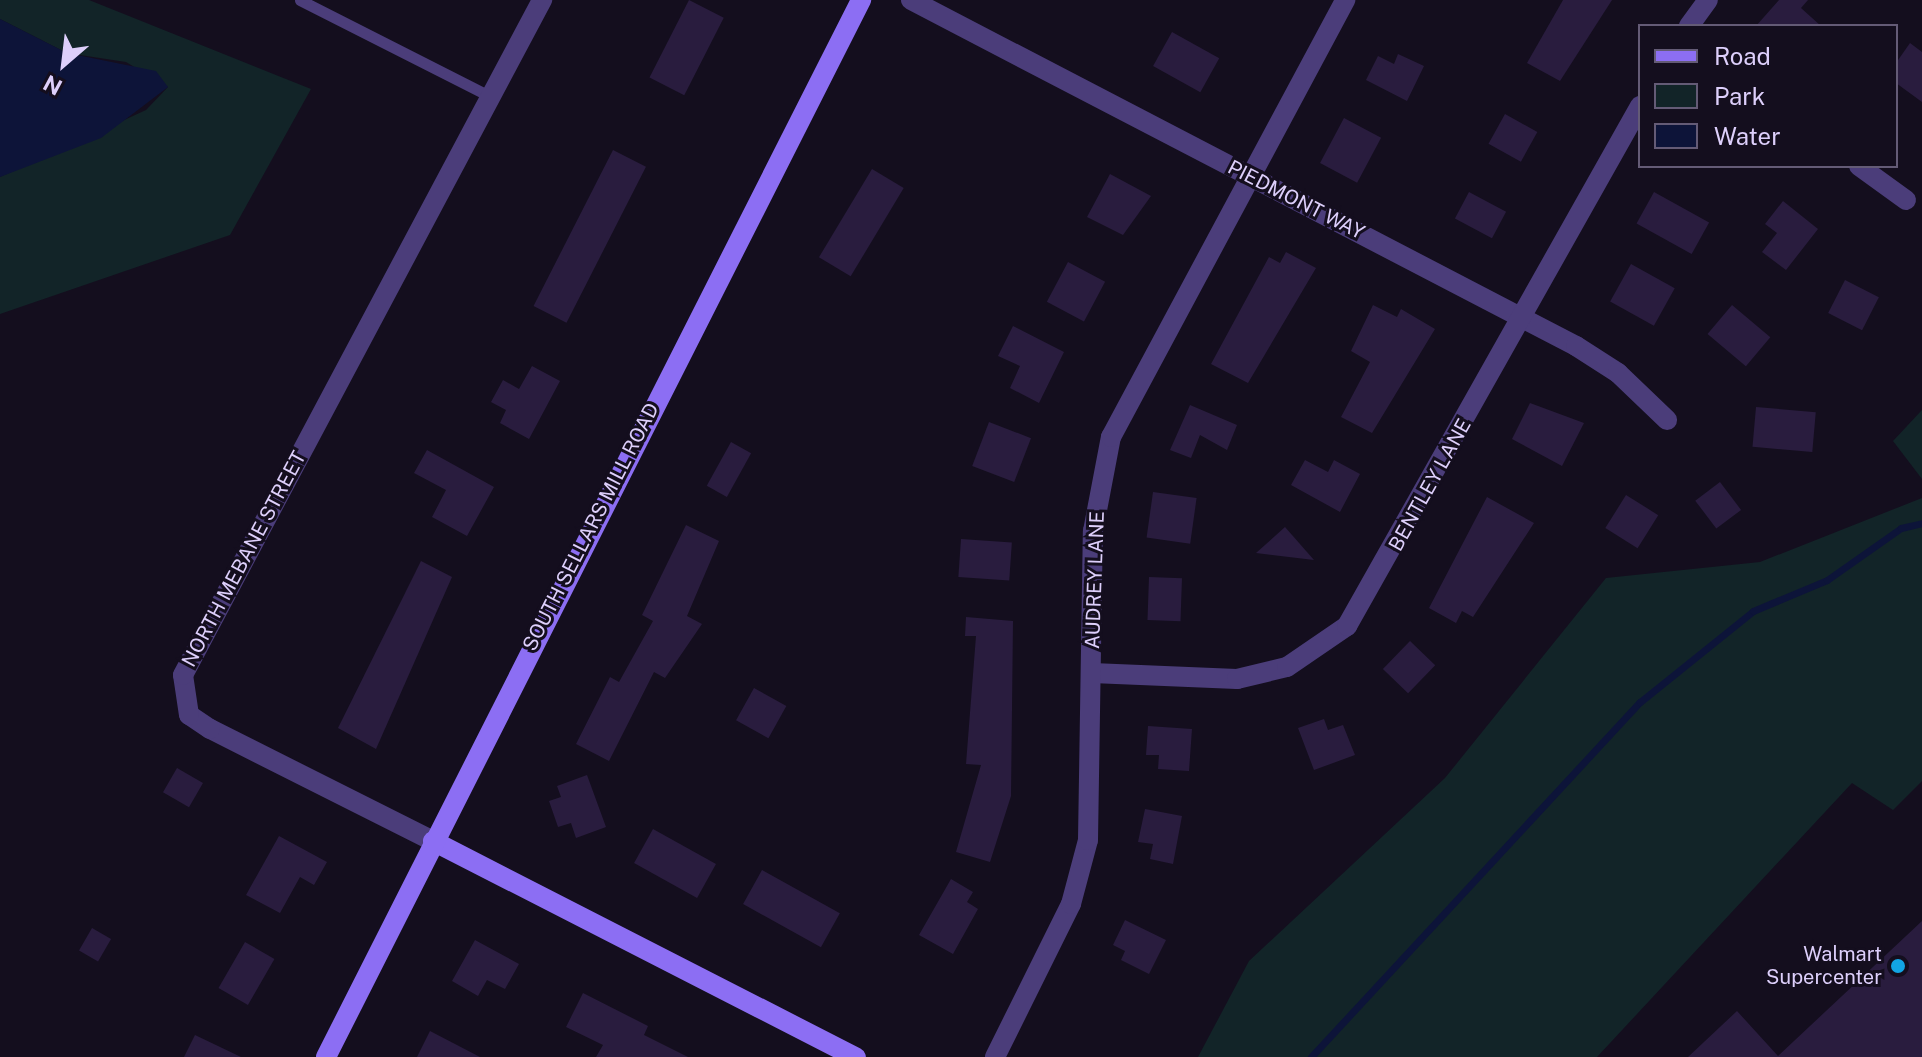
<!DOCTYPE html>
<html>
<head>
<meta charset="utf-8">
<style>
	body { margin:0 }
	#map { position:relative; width:1922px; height:1057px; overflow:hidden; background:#140e1e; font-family:"Public Sans",sans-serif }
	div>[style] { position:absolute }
	.green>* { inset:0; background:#122428 }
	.water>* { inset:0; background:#0d1439 }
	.stream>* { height:7px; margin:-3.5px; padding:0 3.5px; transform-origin:3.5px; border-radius:3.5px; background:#0d1439 }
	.building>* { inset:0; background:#291c3e; transform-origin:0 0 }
	.service>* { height:11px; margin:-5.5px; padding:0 5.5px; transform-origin:5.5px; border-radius:5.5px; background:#4b3d7a }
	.minor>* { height:20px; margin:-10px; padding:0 10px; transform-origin:10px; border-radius:10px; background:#4b3d7a }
	.secondary>* { height:20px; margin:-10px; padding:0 10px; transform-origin:10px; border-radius:10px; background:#8c6ef3 }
	.dots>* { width:22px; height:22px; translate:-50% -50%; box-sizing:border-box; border:4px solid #140e1e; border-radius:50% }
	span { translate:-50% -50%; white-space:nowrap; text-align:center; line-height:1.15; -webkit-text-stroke:6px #140e1e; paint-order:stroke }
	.street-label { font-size:20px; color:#ddcffb }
	.poi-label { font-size:20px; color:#ddcffb }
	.right { translate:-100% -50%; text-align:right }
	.legend { position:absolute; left:1638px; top:24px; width:260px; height:144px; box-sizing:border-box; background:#140e1e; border:2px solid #645b76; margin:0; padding:10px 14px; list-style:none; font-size:24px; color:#ddcffb }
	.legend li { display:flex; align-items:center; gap:16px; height:40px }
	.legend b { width:40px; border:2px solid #645b76 }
	.north { position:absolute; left:24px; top:24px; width:80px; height:80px; -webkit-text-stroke:6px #140e1e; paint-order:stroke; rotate:208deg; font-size:22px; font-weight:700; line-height:32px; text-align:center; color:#ddcffb }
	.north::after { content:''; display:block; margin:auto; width:28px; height:36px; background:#ddcffb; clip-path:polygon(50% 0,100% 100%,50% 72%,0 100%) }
</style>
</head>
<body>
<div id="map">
	<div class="green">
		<i style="clip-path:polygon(0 0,89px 0,311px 89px,230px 235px,0 314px,0 177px,146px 110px,168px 87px,126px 62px,67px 53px,0 19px)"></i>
		<i style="clip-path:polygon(1922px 410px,1922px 479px,1893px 441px)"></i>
		<i style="clip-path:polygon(1922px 498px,1922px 781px,1893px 810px,1852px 783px,1597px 1057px,1198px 1057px,1249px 961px,1445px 778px,1606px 578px,1760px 562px)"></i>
	</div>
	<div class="water">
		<i style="clip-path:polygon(0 19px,67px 53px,156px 71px,168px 87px,101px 138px,0 177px)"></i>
	</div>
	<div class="stream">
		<i style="left:1311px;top:1057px;width:484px;rotate:-47.2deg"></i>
		<i style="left:1640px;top:702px;width:145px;rotate:-38.8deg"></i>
		<i style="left:1753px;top:611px;width:80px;rotate:-22.7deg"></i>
		<i style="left:1827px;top:580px;width:90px;rotate:-35.1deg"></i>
		<i style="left:1901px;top:528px;width:22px;rotate:-13deg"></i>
	</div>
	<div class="building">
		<i style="left:689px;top:0;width:39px;height:87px;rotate:27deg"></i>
		<i style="clip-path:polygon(1563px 0,1612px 0,1560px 81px,1527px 63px)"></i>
		<i style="clip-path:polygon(1779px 0,1808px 0,1801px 8px,1821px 26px,1756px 26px)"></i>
		<i style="left:1172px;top:32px;width:54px;height:39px;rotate:29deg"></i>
		<i style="clip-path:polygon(1910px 43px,1922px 52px,1922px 102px,1896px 83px,1896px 63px)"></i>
		<i style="clip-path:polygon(1398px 54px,1424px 66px,1407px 101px,1366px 80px,1378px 56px,1394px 64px)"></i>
		<i style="left:1505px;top:114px;width:37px;height:34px;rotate:29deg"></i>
		<i style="left:1344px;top:118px;width:42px;height:51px;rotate:28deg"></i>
		<i style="left:613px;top:150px;width:37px;height:175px;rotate:27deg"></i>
		<i style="left:872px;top:169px;width:37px;height:103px;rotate:31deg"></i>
		<i style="clip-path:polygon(1110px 174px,1151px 196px,1123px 235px,1087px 217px)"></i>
		<i style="left:1469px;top:192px;width:42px;height:30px;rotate:28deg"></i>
		<i style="left:1654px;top:192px;width:63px;height:36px;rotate:29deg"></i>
		<i style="clip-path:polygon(1783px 201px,1818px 229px,1786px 270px,1762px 252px,1777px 233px,1765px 224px)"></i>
		<i style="clip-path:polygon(1286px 252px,1316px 268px,1248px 383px,1211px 364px,1269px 257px,1280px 263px)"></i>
		<i style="left:1068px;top:262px;width:42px;height:45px;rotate:28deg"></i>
		<i style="left:1631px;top:264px;width:50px;height:43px;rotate:29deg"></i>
		<i style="left:1845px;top:280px;width:38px;height:37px;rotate:27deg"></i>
		<i style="clip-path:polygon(1373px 305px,1397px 317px,1401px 309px,1435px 329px,1372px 433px,1341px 417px,1370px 362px,1351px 351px)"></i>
		<i style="left:1732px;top:305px;width:50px;height:38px;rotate:40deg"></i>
		<i style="clip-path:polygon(1013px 326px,1064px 352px,1039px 403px,1010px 388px,1020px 366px,998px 356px)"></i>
		<i style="clip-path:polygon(532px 366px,560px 381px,529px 439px,500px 423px,506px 410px,491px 402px,503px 380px,519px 389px)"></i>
		<i style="clip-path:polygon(1530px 403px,1584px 423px,1562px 466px,1512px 439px)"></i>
		<i style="clip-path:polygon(1190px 405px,1237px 425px,1227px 450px,1200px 435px,1191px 458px,1170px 450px)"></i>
		<i style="left:1756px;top:407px;width:60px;height:40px;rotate:5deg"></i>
		<i style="left:989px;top:422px;width:45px;height:47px;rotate:21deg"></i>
		<i style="left:731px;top:442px;width:23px;height:50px;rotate:29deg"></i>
		<i style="clip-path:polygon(427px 450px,494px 487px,467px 536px,432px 517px,446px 490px,414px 473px)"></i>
		<i style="clip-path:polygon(1305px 460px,1328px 472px,1334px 460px,1360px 474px,1340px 512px,1291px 485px)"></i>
		<i style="left:1720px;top:482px;width:35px;height:31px;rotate:53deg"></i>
		<i style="left:1153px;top:492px;width:44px;height:46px;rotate:8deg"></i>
		<i style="left:1626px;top:495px;width:38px;height:39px;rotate:32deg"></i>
		<i style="clip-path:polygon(1487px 497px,1534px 523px,1473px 617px,1462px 611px,1456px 623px,1429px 608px)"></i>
		<i style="clip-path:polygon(686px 525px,719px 541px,687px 616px,702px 624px,665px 678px,654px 672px,609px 761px,576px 744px,610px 677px,619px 682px,653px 621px,642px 615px)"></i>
		<i style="clip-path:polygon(1285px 527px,1314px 560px,1256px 553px)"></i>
		<i style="left:961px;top:539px;width:51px;height:38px;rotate:4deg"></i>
		<i style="clip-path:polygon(421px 561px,452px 577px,376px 749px,338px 728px)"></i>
		<i style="left:1149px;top:577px;width:33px;height:43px;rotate:2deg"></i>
		<i style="clip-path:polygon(966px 617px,1013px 621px,1011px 796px,990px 862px,956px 852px,981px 765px,966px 764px,976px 636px,965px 636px)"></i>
		<i style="left:1410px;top:641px;width:35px;height:39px;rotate:44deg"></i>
		<i style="left:754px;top:688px;width:37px;height:37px;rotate:29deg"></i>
		<i style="clip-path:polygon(1324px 719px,1328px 730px,1343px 725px,1355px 755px,1314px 770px,1298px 728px)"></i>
		<i style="clip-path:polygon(1148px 726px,1192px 729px,1189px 771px,1158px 769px,1159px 755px,1146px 755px)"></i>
		<i style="left:177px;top:768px;width:30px;height:28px;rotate:30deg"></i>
		<i style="clip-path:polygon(587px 775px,606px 827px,576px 838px,571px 823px,558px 827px,549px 801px,561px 797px,557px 786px)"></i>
		<i style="clip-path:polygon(1145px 809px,1182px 816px,1173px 864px,1150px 859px,1153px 844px,1138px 842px)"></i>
		<i style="left:653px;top:829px;width:72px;height:39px;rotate:29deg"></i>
		<i style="clip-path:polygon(279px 836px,327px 862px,314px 885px,300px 877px,280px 913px,246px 895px)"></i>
		<i style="left:762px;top:870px;width:89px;height:39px;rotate:29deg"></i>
		<i style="clip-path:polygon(951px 879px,973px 892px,967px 902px,978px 909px,953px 954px,919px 935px)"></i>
		<i style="clip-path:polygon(1125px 920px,1166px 940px,1149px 974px,1121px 960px,1125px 951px,1113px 945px)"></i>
		<i style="clip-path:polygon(1922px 921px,1922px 1057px,1688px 1057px,1737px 1011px,1778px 1056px)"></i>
		<i style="left:92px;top:928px;width:22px;height:26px;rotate:30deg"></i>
		<i style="clip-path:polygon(475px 940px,519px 964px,505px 989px,487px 980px,478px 996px,452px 981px)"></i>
		<i style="left:245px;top:942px;width:34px;height:53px;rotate:30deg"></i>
		<i style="clip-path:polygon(583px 993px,648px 1026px,644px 1035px,688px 1057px,596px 1057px,603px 1045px,566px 1027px)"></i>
		<i style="clip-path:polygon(430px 1031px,480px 1057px,417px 1057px)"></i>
		<i style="clip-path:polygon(195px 1035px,241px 1057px,184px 1057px)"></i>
	</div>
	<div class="service">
		<i style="left:300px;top:0;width:212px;rotate:26.9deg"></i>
	</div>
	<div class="minor">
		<i style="left:911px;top:0;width:750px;rotate:27.49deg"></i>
		<i style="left:1576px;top:346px;width:50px;rotate:32.7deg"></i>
		<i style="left:1618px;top:373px;width:68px;rotate:43.8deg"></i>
		<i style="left:1689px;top:26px;width:32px;rotate:-54deg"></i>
		<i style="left:1859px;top:166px;width:58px;rotate:35.9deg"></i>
		<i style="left:1092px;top:673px;width:145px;rotate:2.4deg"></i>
		<i style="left:1237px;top:679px;width:51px;rotate:-13.5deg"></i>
		<i style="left:1287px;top:667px;width:73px;rotate:-34.3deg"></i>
		<i style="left:1347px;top:626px;width:597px;rotate:-60.6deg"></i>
		<i style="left:433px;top:841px;width:250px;rotate:-153.3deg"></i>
		<i style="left:210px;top:729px;width:25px;rotate:-146deg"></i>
		<i style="left:189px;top:715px;width:40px;rotate:-98.5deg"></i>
		<i style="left:183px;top:675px;width:765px;rotate:-61.99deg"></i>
		<i style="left:995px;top:1057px;width:171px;rotate:-63.6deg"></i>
		<i style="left:1071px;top:904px;width:66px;rotate:-75.1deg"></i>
		<i style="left:1088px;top:840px;width:309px;rotate:-89.1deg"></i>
		<i style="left:1093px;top:531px;width:96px;rotate:-79.2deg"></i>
		<i style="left:1111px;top:437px;width:496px;rotate:-61.8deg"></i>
	</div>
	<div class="secondary">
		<i style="left:433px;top:841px;width:475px;rotate:27.1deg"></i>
		<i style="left:326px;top:1057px;width:1185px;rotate:-63.15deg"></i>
	</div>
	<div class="dots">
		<i style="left:1898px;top:966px;background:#12a5e4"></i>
	</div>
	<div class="street-label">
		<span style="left:1296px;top:200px;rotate:27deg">PIEDMONT WAY</span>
		<span style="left:1430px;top:485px;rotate:-61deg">BENTLEY LANE</span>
		<span style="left:591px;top:527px;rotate:-63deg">SOUTH SELLARS MILL ROAD</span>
		<span style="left:244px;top:559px;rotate:-62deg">NORTH MEBANE STREET</span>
		<span style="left:1095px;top:580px;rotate:-88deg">AUDREY LANE</span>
	</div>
	<div class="poi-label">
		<span class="right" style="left:1882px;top:966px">Walmart<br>Supercenter</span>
	</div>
	<ul class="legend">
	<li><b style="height:10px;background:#8c6ef3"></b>Road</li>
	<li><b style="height:22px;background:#122428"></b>Park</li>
	<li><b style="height:22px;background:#0d1439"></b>Water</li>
	</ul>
	<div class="north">N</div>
</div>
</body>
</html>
